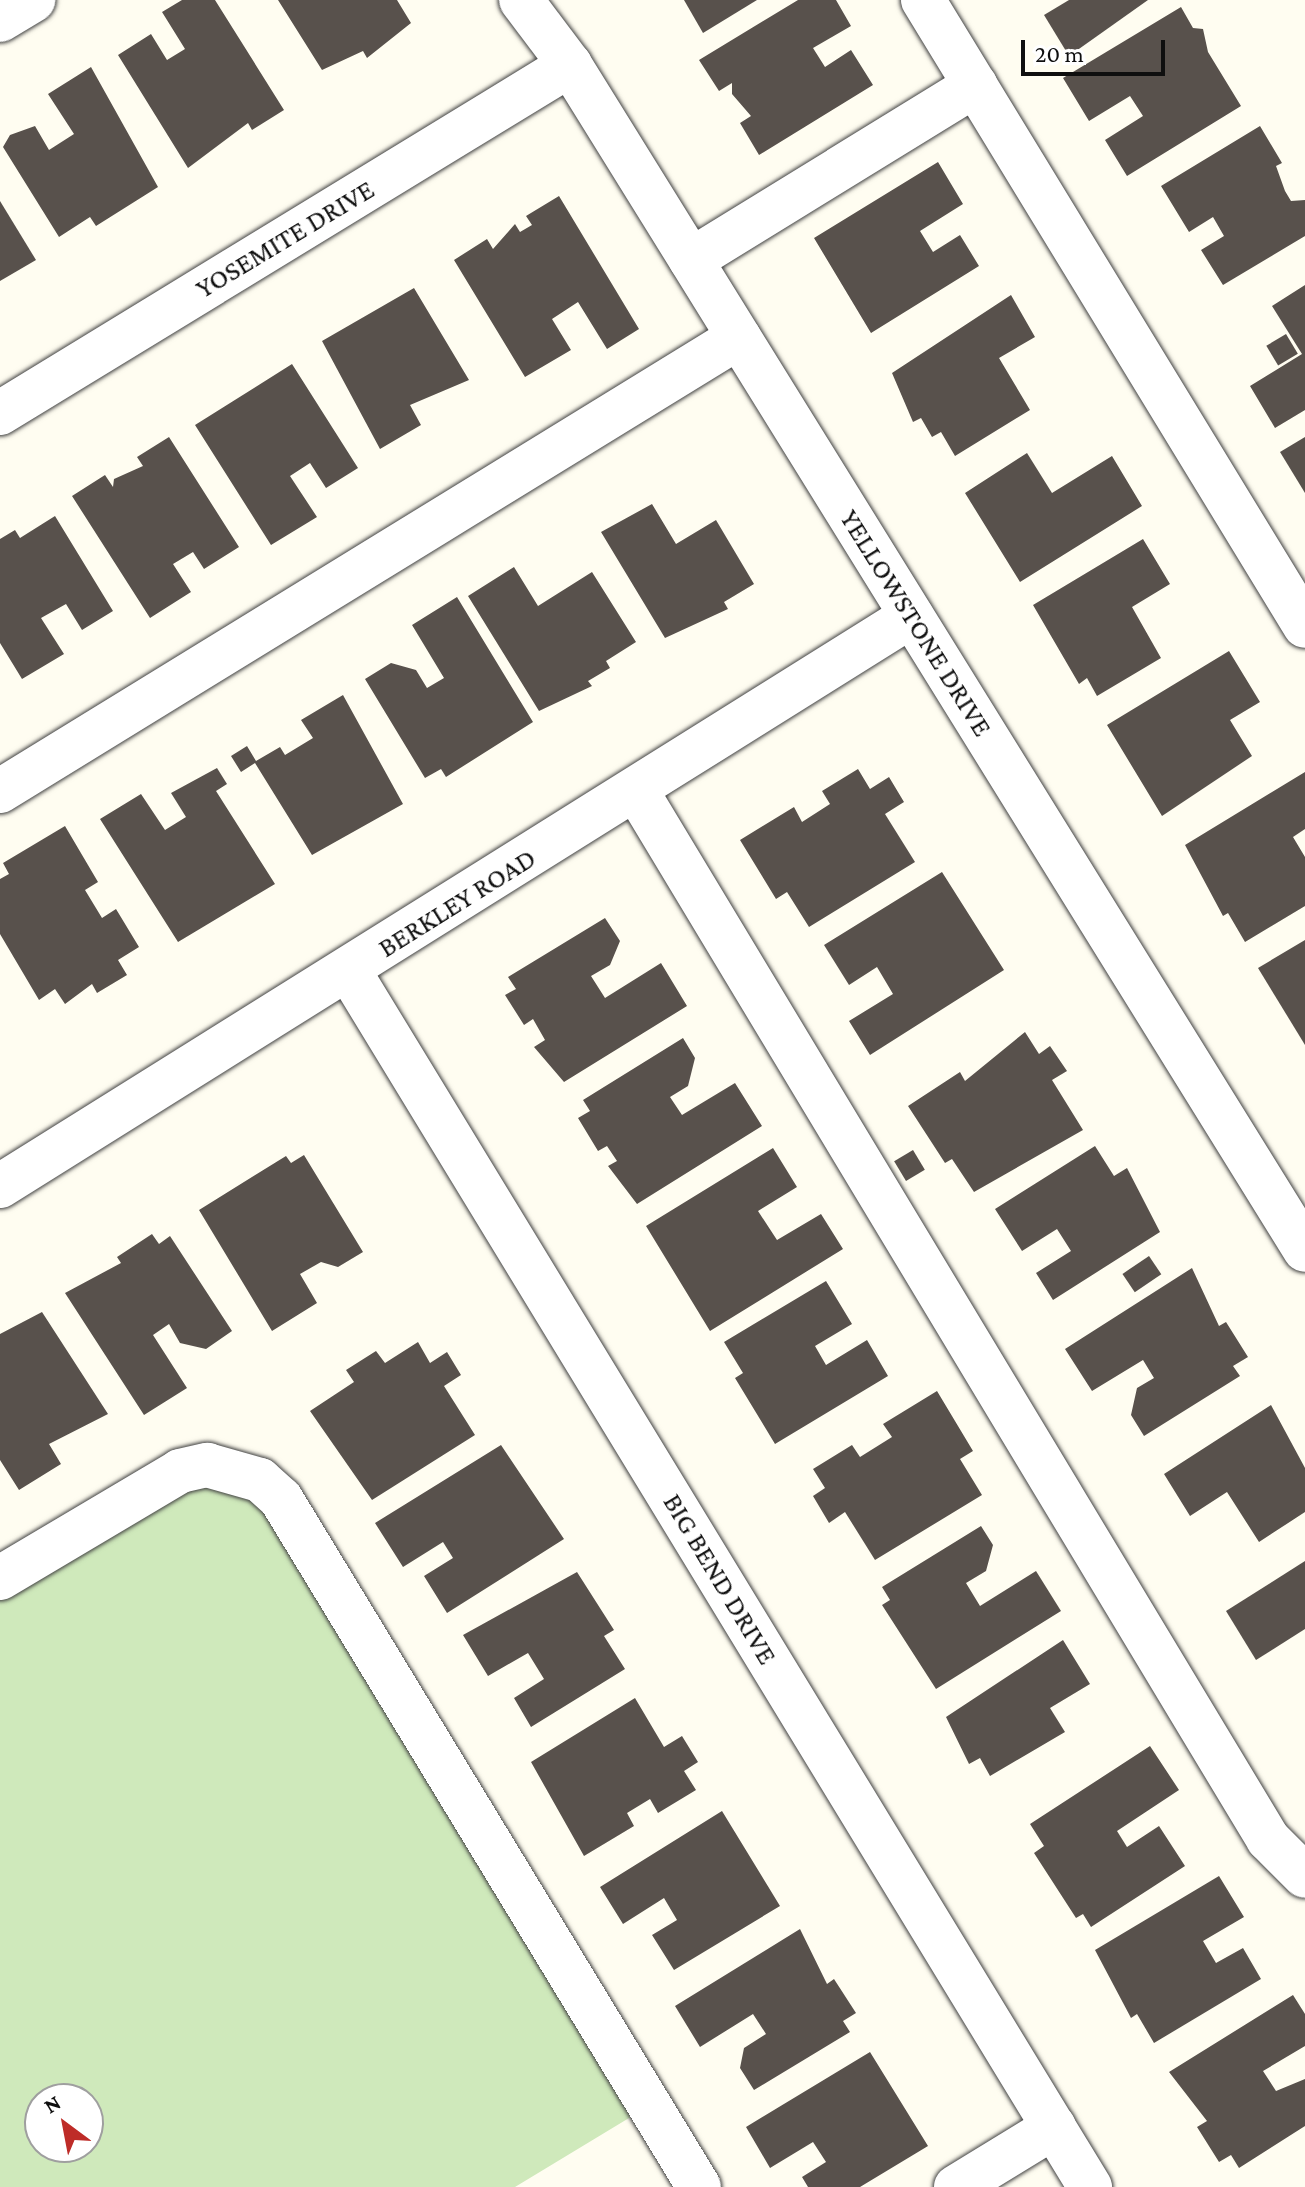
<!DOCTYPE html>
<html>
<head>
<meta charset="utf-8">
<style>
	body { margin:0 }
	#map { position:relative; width:1305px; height:2187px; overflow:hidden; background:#fffdf1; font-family:"Crimson Pro",serif }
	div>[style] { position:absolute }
	.green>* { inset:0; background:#cfe9bb }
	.building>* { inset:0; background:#58514c; transform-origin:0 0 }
	.roads { filter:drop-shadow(0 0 2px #424242) drop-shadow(0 0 2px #424242) }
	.minor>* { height:44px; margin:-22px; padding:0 22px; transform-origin:22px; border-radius:22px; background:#fff }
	span { translate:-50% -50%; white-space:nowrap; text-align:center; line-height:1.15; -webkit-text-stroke:8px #fff; paint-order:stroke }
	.street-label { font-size:28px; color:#0f0f0f }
	.north { position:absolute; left:24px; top:2083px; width:80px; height:80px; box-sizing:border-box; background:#fff; border:2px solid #9f9f9f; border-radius:50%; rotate:328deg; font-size:22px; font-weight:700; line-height:32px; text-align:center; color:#0f0f0f }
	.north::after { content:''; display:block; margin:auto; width:28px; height:36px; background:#be2c28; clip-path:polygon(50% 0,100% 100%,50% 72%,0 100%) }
	.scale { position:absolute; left:1021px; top:40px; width:144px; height:36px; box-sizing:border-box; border:4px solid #0f0f0f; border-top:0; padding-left:10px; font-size:24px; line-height:28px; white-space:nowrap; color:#0f0f0f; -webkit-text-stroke:6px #fff; paint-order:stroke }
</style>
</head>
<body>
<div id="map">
	<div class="green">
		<i style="clip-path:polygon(evenodd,232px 1454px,634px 2115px,515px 2187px,0 2187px,0 1595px,232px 1454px,40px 2099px,88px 2099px,88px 2147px,40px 2147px,40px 2099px)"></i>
	</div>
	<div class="building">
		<i style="clip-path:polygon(182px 0,215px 0,284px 110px,252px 130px,248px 123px,188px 168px,118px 55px,151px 34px,167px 60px,185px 49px,162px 12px)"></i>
		<i style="clip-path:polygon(278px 0,397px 0,411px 23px,367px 58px,363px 51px,322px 70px)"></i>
		<i style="clip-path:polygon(684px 0,757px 0,703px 33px)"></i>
		<i style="clip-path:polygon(798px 0,836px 0,851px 26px,813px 48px,825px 67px,851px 50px,873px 85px,759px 155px,740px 123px,751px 116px,732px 94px,732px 83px,719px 91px,699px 60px)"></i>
		<i style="clip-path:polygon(1069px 0,1148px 0,1069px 56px,1044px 15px)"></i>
		<i style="clip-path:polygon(1181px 7px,1193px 28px,1203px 29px,1208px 52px,1241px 106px,1127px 176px,1105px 140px,1143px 116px,1130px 96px,1089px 121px,1063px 78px)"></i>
		<i style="clip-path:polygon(91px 67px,158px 187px,96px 226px,90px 217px,59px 237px,3px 147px,10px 135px,35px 126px,49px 150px,74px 134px,48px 94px)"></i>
		<i style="clip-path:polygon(1260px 126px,1282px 163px,1276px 166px,1285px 191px,1291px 201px,1305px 200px,1305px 236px,1223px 285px,1201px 250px,1224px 236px,1213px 217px,1189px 232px,1161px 186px)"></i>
		<i style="clip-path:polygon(938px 162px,963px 204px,920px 231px,933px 252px,960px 235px,979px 266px,871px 333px,814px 238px)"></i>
		<i style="clip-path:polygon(559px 196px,639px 329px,607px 349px,578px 302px,552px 319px,571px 350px,525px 377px,454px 260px,487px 239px,493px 249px,515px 224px,520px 232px,532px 225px,526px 216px)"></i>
		<i style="clip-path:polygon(0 201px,36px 260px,0 281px)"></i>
		<i style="clip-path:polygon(1305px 285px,1305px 410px,1275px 428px,1250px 386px,1302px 354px,1272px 306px)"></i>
		<i style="clip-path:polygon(414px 288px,469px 380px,410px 405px,421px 425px,380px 449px,322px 341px)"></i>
		<i style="clip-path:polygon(1011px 295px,1035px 337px,999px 358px,1030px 410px,955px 456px,941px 432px,932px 437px,921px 418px,913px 422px,892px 373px)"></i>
		<i style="left:1286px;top:334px;width:23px;height:23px;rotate:59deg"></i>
		<i style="clip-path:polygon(292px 364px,358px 468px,326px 488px,310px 463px,290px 476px,317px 517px,271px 545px,195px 425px)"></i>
		<i style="clip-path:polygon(169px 437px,239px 547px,204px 569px,193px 552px,173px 564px,191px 592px,150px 618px,72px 496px,105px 475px,113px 487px,114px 479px,143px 466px,137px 457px)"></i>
		<i style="clip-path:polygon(1305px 437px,1305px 493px,1280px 452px)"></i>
		<i style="clip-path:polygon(1027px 453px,1052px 493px,1112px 456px,1142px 506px,1020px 582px,965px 493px)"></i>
		<i style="clip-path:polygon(652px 504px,676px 544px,716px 520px,754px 584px,724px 602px,728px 609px,665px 638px,601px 532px)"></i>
		<i style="clip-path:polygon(55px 516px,113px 611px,82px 630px,66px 604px,41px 618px,64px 654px,22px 679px,0 643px,0 539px,15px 530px,20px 538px)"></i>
		<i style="clip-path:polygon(1143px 539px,1170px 584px,1132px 607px,1161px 658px,1097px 696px,1087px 678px,1079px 684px,1033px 605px)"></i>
		<i style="clip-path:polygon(514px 567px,538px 606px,592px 572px,636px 642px,606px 661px,610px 668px,588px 681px,592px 686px,539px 711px,468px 596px)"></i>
		<i style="clip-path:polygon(457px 597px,533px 722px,446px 777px,441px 769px,425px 778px,365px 679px,391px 663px,416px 670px,427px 688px,444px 678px,412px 625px)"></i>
		<i style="clip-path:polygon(1229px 651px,1260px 702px,1230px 720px,1252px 756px,1162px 816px,1107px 725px)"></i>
		<i style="clip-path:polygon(343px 695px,403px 804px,312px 855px,255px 763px,241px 772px,231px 756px,247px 746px,256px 761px,280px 747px,285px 755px,313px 738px,301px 720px)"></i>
		<i style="clip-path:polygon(217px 768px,227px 784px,216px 791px,275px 884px,178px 942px,100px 819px,141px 794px,165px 830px,186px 817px,171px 793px)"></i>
		<i style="clip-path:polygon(858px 769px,870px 789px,889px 777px,904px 802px,885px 814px,915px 862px,809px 927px,787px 892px,776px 899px,740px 840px,794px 807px,802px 822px,830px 804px,822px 791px)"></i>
		<i style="clip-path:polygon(1305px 772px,1305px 829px,1293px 837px,1305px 857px,1305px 906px,1245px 942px,1228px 913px,1223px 916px,1185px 845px)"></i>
		<i style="clip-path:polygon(65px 826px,98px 882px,85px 890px,102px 918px,116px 909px,139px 947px,118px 960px,127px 975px,97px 993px,92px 984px,65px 1004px,55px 989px,39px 1000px,0 934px,0 879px,9px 874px,3px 863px)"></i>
		<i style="clip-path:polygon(942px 872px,1004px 970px,870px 1055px,849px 1021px,893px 994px,877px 967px,849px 985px,824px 945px)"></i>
		<i style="clip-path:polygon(605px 918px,620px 941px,610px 965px,591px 976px,605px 998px,661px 963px,687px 1006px,564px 1082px,534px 1047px,545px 1040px,533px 1019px,524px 1025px,505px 995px,516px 989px,508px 977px)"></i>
		<i style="clip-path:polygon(1305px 940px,1305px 1045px,1258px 968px)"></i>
		<i style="clip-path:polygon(1025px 1032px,1039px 1054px,1050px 1046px,1067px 1071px,1052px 1080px,1083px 1130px,974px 1192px,952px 1159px,945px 1163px,908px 1106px,960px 1072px,965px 1081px)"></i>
		<i style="clip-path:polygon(683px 1038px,695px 1058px,688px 1086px,670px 1097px,682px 1115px,735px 1083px,762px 1126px,637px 1204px,608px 1166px,617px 1161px,607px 1146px,598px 1151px,578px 1118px,590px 1111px,583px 1100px)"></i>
		<i style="clip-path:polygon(1095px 1146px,1114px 1176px,1127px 1168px,1160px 1232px,1053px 1300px,1036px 1273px,1071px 1251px,1057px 1229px,1022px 1251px,995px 1209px)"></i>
		<i style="clip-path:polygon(773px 1148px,797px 1187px,758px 1211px,777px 1240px,821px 1214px,843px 1249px,710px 1331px,646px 1226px)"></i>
		<i style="left:913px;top:1150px;width:23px;height:22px;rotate:59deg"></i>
		<i style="clip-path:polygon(304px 1155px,363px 1252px,338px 1267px,321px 1262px,300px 1274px,317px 1303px,272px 1331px,199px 1210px,286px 1156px,291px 1163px)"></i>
		<i style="clip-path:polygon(152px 1234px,159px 1244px,170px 1236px,232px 1331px,206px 1349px,180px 1343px,169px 1324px,153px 1335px,187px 1388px,144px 1415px,65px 1293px,121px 1263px,117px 1257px)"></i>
		<i style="left:1149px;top:1256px;width:22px;height:32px;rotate:56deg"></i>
		<i style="clip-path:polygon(1192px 1268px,1219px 1326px,1226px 1322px,1248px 1357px,1233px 1366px,1240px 1376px,1144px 1436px,1131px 1415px,1137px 1388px,1154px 1378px,1143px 1360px,1092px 1391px,1065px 1349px)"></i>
		<i style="clip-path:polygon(826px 1281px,852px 1324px,815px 1346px,826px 1365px,867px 1340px,888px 1376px,775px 1444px,735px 1378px,743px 1373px,724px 1342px)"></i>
		<i style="clip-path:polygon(42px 1312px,108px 1414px,49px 1444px,61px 1464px,19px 1490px,0 1460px,0 1334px)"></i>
		<i style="clip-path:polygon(418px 1342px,430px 1363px,447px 1352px,461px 1375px,444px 1386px,475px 1435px,372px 1500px,310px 1411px,354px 1382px,346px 1370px,376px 1351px,385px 1363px)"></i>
		<i style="clip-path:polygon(937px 1391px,973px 1451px,960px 1459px,982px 1495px,875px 1560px,845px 1512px,829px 1523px,813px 1496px,825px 1488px,813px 1469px,852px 1445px,860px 1457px,892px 1437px,883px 1424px)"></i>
		<i style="clip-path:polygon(1271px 1405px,1305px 1468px,1305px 1512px,1259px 1542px,1227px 1492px,1190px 1516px,1164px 1474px)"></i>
		<i style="clip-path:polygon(501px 1445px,564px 1539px,447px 1613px,424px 1576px,453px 1558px,443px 1542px,403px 1567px,375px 1523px)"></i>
		<i style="clip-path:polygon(981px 1526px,993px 1545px,986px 1571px,966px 1583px,980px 1606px,1036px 1571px,1061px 1611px,936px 1689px,882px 1605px,890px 1600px,882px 1587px)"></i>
		<i style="clip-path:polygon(1305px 1561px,1305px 1629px,1256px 1660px,1226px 1611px)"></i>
		<i style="clip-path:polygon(577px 1572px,614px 1630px,604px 1636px,625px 1669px,531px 1727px,514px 1698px,544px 1679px,528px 1653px,488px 1676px,463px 1635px)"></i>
		<i style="clip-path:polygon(1063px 1640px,1090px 1684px,1050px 1708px,1065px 1732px,990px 1776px,980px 1758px,969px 1764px,946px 1717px)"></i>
		<i style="clip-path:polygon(635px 1698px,664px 1747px,682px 1736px,698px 1762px,684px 1771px,696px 1790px,658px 1813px,650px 1799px,627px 1813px,634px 1826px,584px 1856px,531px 1762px)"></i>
		<i style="clip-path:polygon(1150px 1746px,1179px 1790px,1117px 1831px,1127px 1847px,1159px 1826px,1185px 1866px,1091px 1927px,1083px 1914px,1076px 1918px,1034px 1853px,1044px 1846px,1030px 1824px)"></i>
		<i style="clip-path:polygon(722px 1811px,780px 1906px,674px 1970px,652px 1935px,677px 1920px,664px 1898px,623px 1924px,600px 1887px)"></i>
		<i style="clip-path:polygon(1219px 1876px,1244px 1917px,1203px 1941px,1216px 1963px,1243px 1948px,1261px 1979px,1154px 2043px,1137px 2014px,1131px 2018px,1095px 1950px)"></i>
		<i style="clip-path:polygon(800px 1929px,827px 1984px,834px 1979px,856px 2013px,843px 2021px,850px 2032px,754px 2090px,740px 2068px,744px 2048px,766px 2034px,753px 2014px,700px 2047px,675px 2006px)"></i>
		<i style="clip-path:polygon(1293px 1995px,1305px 2014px,1305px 2046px,1263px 2071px,1276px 2091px,1305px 2079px,1305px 2126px,1239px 2168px,1231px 2155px,1219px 2162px,1197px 2127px,1207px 2121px,1169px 2072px)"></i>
		<i style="clip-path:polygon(870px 2052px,928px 2146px,860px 2187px,808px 2187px,802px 2177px,826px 2162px,813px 2142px,770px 2168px,746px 2127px)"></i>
	</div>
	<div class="roads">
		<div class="minor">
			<i style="left:521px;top:0;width:81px;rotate:53deg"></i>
			<i style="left:570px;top:65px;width:1394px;rotate:58.19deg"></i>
			<i style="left:923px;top:0;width:733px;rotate:58.61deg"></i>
			<i style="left:0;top:20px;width:39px;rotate:-31deg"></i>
			<i style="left:691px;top:260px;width:334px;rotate:-31.6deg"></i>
			<i style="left:0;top:413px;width:668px;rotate:-31.41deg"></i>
			<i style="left:636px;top:790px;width:1225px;rotate:58.93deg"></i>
			<i style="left:1268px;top:1839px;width:52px;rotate:45deg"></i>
			<i style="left:0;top:791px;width:867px;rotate:-31.56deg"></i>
			<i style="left:349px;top:971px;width:1424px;rotate:58.64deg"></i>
			<i style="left:0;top:1186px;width:1075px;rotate:-32.03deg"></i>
			<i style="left:0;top:1578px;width:209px;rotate:-30.7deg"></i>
			<i style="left:180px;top:1471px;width:28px;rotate:-13deg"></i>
			<i style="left:207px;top:1465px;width:55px;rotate:15.8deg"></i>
			<i style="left:260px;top:1480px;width:28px;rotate:42deg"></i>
			<i style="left:281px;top:1499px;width:805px;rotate:58.72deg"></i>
			<i style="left:956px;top:2187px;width:115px;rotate:-31.5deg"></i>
		</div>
	</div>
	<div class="street-label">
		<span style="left:285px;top:239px;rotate:-31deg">YOSEMITE DRIVE</span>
		<span style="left:916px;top:623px;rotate:58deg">YELLOWSTONE DRIVE</span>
		<span style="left:457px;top:903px;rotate:-32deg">BERKLEY ROAD</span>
		<span style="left:720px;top:1579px;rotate:59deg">BIG BEND DRIVE</span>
	</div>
	<div class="north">N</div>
	<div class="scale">20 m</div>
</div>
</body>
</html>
